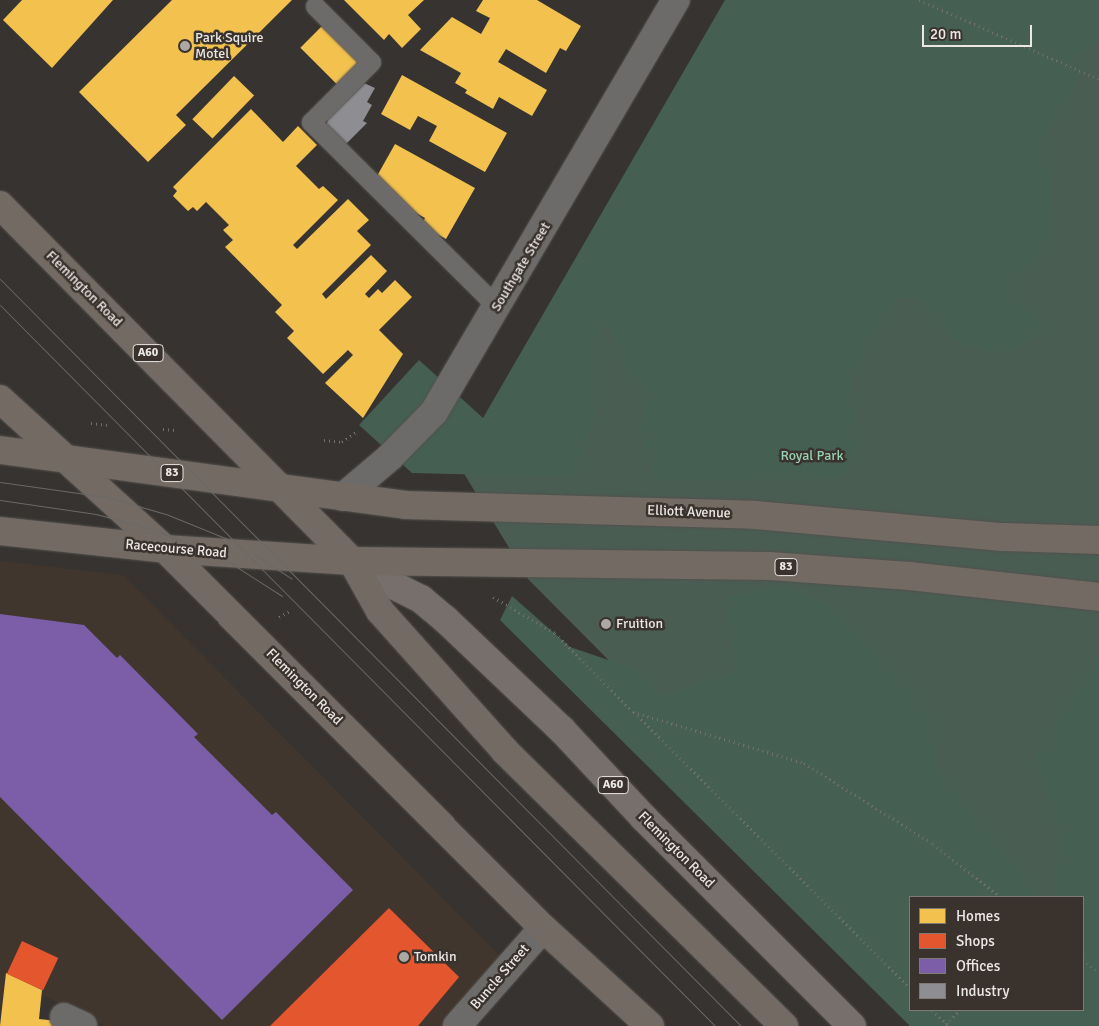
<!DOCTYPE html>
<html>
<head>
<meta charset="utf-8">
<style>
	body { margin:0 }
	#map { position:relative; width:1099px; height:1026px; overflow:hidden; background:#363330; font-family:Signika,sans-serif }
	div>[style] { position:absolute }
	.built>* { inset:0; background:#41362d }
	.green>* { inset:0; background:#4a5d53 }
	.forest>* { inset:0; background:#465f53 }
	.homes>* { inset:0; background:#f2c14e; transform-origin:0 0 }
	.shops>* { inset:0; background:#e4572e; transform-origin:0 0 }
	.offices>* { inset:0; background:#7b5ea7 }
	.industry>* { inset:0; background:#8d8d92 }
	.path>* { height:3px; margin-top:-1.5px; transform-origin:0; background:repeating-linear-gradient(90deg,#72706e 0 1px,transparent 0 5px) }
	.roads { filter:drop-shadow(0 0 1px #53504d) drop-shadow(0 0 1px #53504d) }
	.lane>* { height:19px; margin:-9.5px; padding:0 9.5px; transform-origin:9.5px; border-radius:9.5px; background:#6d6b69 }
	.street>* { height:28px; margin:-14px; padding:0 14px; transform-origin:14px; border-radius:14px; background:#6d6b69 }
	.primary>* { height:28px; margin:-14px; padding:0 14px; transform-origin:14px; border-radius:14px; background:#776f6c }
	.highway>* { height:28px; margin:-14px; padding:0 14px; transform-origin:14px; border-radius:14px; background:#726a63 }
	.tram>* { height:1px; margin:-0.5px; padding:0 0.5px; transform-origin:0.5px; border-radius:0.5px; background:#6c6966 }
	.dots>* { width:14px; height:14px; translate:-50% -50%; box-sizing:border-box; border:2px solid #39322d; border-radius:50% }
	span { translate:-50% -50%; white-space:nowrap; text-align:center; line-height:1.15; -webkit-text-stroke:5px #39322d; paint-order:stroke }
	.shield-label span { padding:1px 4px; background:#39322d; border:1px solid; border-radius:4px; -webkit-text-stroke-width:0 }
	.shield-label { font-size:12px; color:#ebe7e3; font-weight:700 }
	.poi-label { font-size:14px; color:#ebe7e3 }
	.left { translate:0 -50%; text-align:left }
	.street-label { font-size:14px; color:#ebe7e3 }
	.park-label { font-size:14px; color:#98d2b5 }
	.legend { position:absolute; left:909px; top:896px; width:175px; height:115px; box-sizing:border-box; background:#39322d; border:1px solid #807a76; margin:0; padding:6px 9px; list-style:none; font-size:15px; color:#ebe7e3 }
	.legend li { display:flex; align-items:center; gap:10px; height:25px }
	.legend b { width:25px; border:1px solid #807a76 }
	.scale { position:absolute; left:922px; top:25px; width:110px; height:22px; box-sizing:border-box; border:2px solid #ebe7e3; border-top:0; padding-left:6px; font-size:15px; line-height:18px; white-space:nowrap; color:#ebe7e3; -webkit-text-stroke:4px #39322d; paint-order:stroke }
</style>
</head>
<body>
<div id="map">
	<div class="built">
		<i style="clip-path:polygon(0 561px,123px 575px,508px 964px,451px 1026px,105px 1026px,6px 977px,0 1011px)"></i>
	</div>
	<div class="green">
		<i style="clip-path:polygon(771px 0,1099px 0,1099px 1026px,1083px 1010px,1083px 897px,910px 897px,910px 964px,528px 579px,460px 467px)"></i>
	</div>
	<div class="forest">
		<i style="clip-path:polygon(725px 0,1099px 0,1099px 41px,1094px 42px,1076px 60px,1075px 86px,1048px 130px,1054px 239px,1012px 288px,1046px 328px,1013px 351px,988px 352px,952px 339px,919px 299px,896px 298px,851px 379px,859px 444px,841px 479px,655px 480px,639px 431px,647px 393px,628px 374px,610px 327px,599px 326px,597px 406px,576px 477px,412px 473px,359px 425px,419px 360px,483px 418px)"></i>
		<i style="clip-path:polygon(777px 586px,830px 603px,933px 715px,936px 767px,1042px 897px,910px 897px,910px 1010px,1083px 1010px,1083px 897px,1055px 897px,1058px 832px,1035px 757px,1099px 654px,1099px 1026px,910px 1026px,500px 620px,512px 596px,570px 647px,647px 673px,660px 696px,735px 672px,725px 597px)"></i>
	</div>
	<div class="homes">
		<i style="clip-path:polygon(22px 0,113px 0,52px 68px,3px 20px)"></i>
		<i style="clip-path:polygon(172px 0,292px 0,176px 115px,186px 125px,148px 162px,79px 92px)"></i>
		<i style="clip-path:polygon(344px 0,424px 0,408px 15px,421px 29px,402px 48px,389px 34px,384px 40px)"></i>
		<i style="clip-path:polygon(483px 0,537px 0,581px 26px,566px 51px,560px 48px,546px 73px,506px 49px,498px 62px,547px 90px,532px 116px,499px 97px,493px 109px,465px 93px,467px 90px,455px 83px,461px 73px,420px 50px,452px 17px,481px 34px,490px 18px,476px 11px)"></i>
		<i style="left:323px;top:25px;width:52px;height:32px;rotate:45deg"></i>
		<i style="clip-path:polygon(402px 75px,507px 133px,485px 172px,429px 141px,437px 126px,418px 116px,410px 130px,381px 114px)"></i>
		<i style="left:234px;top:76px;width:28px;height:60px;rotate:44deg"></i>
		<i style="clip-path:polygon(251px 109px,283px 142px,298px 126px,317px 145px,296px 166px,319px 189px,323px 186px,338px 200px,293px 245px,297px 249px,348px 199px,369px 220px,357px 231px,371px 245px,322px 294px,326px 299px,371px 255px,387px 271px,365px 294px,369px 298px,378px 289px,382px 293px,395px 280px,412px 297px,379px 330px,403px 354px,363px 418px,325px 383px,353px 355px,348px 350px,323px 374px,287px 338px,294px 331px,275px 312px,282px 305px,225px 247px,233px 240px,223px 230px,229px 225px,206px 202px,197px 211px,193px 207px,188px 211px,173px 196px,177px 191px,173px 187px)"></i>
		<i style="clip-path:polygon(395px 144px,475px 188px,446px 239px,421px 225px,425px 218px,400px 204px,377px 176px)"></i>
		<i style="clip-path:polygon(6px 973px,42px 990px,39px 1019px,58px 1021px,57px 1026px,0 1026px)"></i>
	</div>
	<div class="shops">
		<i style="clip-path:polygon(389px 908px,459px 977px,418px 1026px,270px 1026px)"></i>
		<i style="left:22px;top:941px;width:40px;height:36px;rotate:25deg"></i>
	</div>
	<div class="offices">
		<i style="clip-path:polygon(0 614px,84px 625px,117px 658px,120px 655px,198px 734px,194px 737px,272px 815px,276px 812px,353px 890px,222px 1020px,0 797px)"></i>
	</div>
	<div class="industry">
		<i style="clip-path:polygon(364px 83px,375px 88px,367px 102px,372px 105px,363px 121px,367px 123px,346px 144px,326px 126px,329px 115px)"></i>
	</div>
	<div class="path">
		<i style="left:919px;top:0;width:197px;rotate:23.7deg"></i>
		<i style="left:91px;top:423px;width:17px;rotate:7deg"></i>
		<i style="left:163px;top:429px;width:13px;rotate:4deg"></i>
		<i style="left:324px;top:440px;width:18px;rotate:6deg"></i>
		<i style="left:342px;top:442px;width:19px;rotate:-35deg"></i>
		<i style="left:493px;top:597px;width:72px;rotate:30.1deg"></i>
		<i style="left:555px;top:633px;width:111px;rotate:45.4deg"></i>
		<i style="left:633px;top:712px;width:178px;rotate:16.6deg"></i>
		<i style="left:804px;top:763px;width:152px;rotate:32.1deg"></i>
		<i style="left:933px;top:844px;width:86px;rotate:37.9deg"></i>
		<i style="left:279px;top:617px;width:13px;rotate:-29deg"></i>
		<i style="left:634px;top:712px;width:390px;rotate:45deg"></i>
		<i style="left:1083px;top:960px;width:20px;rotate:37deg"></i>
		<i style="left:932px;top:1010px;width:23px;rotate:43deg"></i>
		<i style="left:946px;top:1024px;width:20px;rotate:-45deg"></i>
	</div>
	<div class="roads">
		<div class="lane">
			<i style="left:315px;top:6px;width:79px;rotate:45deg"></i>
			<i style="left:371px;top:62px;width:85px;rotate:135deg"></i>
			<i style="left:311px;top:122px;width:262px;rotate:44.8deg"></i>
		</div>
		<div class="street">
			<i style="left:343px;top:497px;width:62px;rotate:-40.4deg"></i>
			<i style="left:390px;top:457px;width:63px;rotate:-45.6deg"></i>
			<i style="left:434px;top:412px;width:478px;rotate:-59.6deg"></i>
			<i style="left:64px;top:1017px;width:21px;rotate:25deg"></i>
			<i style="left:457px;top:1026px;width:130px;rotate:-48.7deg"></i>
		</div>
		<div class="primary">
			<i style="left:357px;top:567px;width:72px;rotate:26.6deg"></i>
			<i style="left:421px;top:599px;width:33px;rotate:40deg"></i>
			<i style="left:446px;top:620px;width:160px;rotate:43.5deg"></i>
			<i style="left:562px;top:730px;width:120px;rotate:47deg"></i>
			<i style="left:644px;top:818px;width:294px;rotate:45deg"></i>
		</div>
		<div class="highway">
			<i style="left:0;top:205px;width:501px;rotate:45.32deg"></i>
			<i style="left:352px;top:561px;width:57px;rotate:60.8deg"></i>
			<i style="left:380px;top:611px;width:188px;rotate:48.2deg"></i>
			<i style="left:505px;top:751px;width:392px;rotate:44.6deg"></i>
			<i style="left:0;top:399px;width:223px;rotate:42.3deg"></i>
			<i style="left:165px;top:549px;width:535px;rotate:45.08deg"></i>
			<i style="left:543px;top:928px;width:145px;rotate:42.5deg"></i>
			<i style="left:0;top:450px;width:409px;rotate:7.7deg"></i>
			<i style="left:405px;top:505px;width:350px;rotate:1.6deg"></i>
			<i style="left:755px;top:515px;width:249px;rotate:5.1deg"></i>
			<i style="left:1003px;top:537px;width:96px;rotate:1.8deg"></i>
			<i style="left:0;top:531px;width:166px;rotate:6.2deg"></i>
			<i style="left:165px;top:549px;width:187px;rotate:3.7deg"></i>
			<i style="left:352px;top:561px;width:418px;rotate:0.7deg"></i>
			<i style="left:770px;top:566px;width:140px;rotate:4.1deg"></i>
			<i style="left:910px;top:576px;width:190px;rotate:6.3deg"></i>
		</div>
	</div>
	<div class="tram">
		<i style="left:0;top:279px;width:1052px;rotate:45.23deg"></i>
		<i style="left:0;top:305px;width:1015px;rotate:45.24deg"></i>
		<i style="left:0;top:482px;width:108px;rotate:8deg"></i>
		<i style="left:107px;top:497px;width:61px;rotate:16.1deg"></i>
		<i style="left:166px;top:514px;width:69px;rotate:22.1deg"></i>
		<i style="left:0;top:500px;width:97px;rotate:8.3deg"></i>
		<i style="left:96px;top:514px;width:62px;rotate:14.9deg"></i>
		<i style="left:156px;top:530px;width:80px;rotate:23.7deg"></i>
		<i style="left:229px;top:562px;width:63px;rotate:32.7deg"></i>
		<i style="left:254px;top:554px;width:45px;rotate:33.3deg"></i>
	</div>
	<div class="dots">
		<i style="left:185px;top:46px;background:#aca8a4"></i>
		<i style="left:606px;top:624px;background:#aca8a4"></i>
		<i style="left:404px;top:957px;background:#aca8a4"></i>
	</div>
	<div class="shield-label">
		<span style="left:148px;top:353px">A60</span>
		<span style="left:172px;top:473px">83</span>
		<span style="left:786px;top:567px">83</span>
		<span style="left:613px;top:785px">A60</span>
	</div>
	<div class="poi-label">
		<span class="left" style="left:195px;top:46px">Park Squire<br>Motel</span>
		<span class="left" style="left:616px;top:624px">Fruition</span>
		<span class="left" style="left:414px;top:957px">Tomkin</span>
	</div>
	<div class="street-label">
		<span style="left:521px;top:267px;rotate:-59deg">Southgate Street</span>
		<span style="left:84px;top:289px;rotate:45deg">Flemington Road</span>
		<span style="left:689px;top:512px;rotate:2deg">Elliott Avenue</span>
		<span style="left:176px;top:549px;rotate:5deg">Racecourse Road</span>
		<span style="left:304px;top:687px;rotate:45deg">Flemington Road</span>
		<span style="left:676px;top:850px;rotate:45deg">Flemington Road</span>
		<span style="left:500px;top:977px;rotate:-49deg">Buncle Street</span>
	</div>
	<div class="park-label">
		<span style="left:812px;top:456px">Royal Park</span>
	</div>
	<ul class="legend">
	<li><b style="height:14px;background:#f2c14e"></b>Homes</li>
	<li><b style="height:14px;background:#e4572e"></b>Shops</li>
	<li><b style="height:14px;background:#7b5ea7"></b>Offices</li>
	<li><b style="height:14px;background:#8d8d92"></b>Industry</li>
	</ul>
	<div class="scale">20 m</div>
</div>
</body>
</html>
